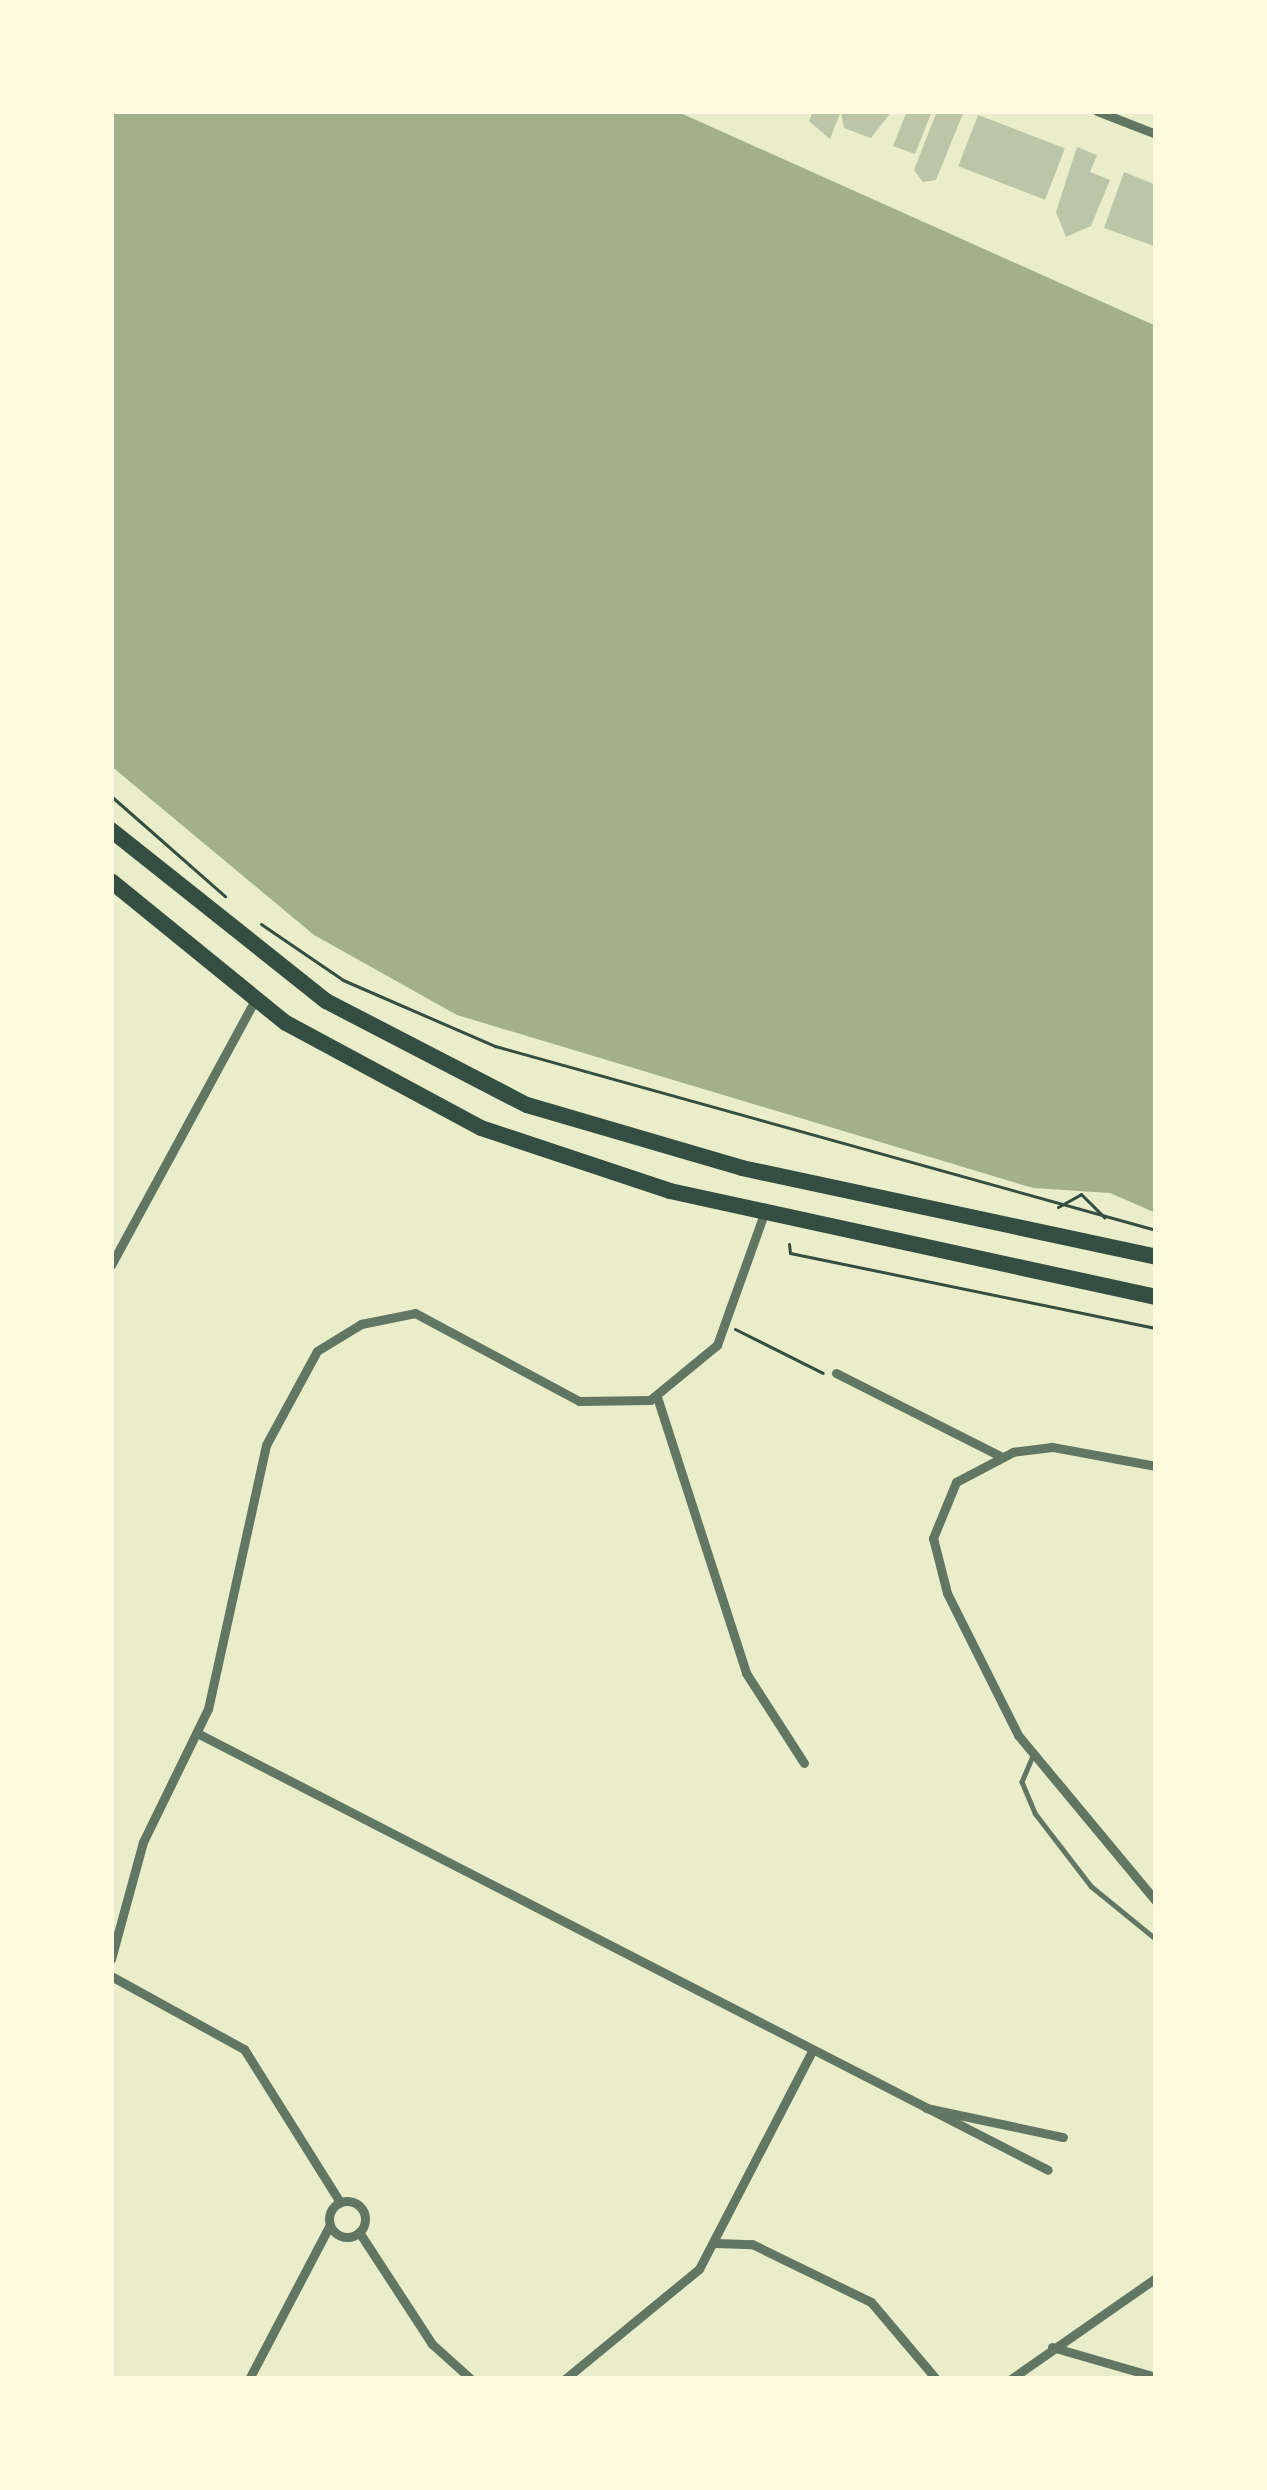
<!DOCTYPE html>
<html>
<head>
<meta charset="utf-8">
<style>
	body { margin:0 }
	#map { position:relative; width:1267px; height:2490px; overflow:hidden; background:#e9edc9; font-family:Jost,sans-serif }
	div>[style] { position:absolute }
	.water>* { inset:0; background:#a3b18a }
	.building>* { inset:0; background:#bcc5a7; transform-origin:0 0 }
	.path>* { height:3px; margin:-1.5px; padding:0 1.5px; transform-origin:1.5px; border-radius:1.5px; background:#344e41 }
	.service>* { height:4.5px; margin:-2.25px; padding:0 2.25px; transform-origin:2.25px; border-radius:2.25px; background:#617663 }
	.minor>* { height:9px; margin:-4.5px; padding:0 4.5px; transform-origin:4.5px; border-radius:4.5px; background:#617663 }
	.minor>.ring { margin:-4.5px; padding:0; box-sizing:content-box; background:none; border:9px solid #617663; border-radius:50% }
	.trunk>* { height:16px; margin:-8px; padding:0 8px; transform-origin:8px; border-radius:8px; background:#344e41 }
	span { translate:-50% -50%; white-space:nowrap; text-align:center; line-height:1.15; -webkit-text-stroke:9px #fefae0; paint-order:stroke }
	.frame { position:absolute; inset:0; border:114px solid #fefae0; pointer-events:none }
</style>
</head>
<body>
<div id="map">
	<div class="water">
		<i style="clip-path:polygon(111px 111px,676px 111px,1156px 326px,1156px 1213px,1110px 1193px,1033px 1188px,457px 1015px,314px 935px,111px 766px)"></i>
	</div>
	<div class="building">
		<i style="clip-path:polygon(813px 111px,892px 111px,871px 138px,844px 128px,841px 111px,830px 139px,809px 121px)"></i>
		<i style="clip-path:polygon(907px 111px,932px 111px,915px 154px,893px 146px)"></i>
		<i style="clip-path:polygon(937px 111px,964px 111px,936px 180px,923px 182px,914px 170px)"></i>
		<i style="left:978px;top:115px;width:93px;height:55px;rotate:21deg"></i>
		<i style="clip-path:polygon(1077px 147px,1097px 155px,1090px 172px,1110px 180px,1091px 226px,1066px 237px,1056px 212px)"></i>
		<i style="clip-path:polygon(1124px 172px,1156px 185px,1154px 246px,1104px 228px)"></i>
	</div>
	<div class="path">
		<i style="left:111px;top:796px;width:152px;rotate:41.3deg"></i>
		<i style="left:261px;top:924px;width:99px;rotate:34.3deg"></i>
		<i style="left:343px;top:980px;width:166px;rotate:23.5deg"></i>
		<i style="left:495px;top:1046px;width:686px;rotate:15.56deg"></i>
		<i style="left:1058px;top:1207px;width:26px;rotate:-29deg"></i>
		<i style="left:1081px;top:1194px;width:33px;rotate:45deg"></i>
		<i style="left:789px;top:1244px;width:9px;rotate:84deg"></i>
		<i style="left:790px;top:1253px;width:374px;rotate:11.6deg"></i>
		<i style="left:735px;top:1329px;width:98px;rotate:26.6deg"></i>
	</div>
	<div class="service">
		<i style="left:1033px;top:1756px;width:28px;rotate:113deg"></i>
		<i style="left:1022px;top:1782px;width:34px;rotate:67deg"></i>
		<i style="left:1035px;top:1813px;width:92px;rotate:52.5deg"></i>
		<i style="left:1091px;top:1886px;width:84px;rotate:39.2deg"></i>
	</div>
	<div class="minor">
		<i style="left:1097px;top:111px;width:63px;rotate:21.3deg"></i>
		<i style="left:111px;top:1265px;width:302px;rotate:-61.5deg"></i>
		<i style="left:836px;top:1373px;width:184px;rotate:26.8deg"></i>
		<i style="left:657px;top:1397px;width:290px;rotate:72.1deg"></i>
		<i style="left:746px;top:1673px;width:107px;rotate:57.2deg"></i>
		<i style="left:1156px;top:1466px;width:106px;rotate:-169.6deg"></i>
		<i style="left:1052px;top:1447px;width:39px;rotate:173deg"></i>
		<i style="left:1013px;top:1452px;width:64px;rotate:152.2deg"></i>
		<i style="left:956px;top:1482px;width:61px;rotate:112.3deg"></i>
		<i style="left:933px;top:1538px;width:57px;rotate:75.7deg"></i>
		<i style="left:947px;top:1593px;width:159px;rotate:63.4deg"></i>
		<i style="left:1018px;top:1735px;width:216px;rotate:50.3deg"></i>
		<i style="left:199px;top:1734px;width:954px;rotate:27.18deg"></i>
		<i style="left:111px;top:1959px;width:121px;rotate:-74.7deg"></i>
		<i style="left:143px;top:1842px;width:148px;rotate:-64deg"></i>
		<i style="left:208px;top:1709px;width:270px;rotate:-77.6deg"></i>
		<i style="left:266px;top:1445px;width:107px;rotate:-61.5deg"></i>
		<i style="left:317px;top:1351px;width:52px;rotate:-31.5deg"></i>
		<i style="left:361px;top:1324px;width:55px;rotate:-11.5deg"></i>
		<i style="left:415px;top:1313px;width:186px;rotate:28.2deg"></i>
		<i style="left:579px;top:1401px;width:71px;rotate:-0.8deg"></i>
		<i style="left:650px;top:1400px;width:87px;rotate:-39.4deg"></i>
		<i style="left:717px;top:1345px;width:142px;rotate:-70.3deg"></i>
		<i style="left:111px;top:1976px;width:152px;rotate:28.8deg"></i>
		<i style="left:244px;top:2049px;width:181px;rotate:57.9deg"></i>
		<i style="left:926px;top:2108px;width:140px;rotate:12deg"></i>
		<i class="ring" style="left:329px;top:2201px;width:27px;height:27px"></i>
		<i style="left:359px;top:2232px;width:134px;rotate:56.9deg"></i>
		<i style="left:432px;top:2344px;width:52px;rotate:41.9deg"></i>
		<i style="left:715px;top:2243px;width:37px;rotate:2deg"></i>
		<i style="left:752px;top:2244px;width:132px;rotate:26deg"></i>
		<i style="left:871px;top:2302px;width:101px;rotate:49.8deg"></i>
		<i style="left:1052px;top:2347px;width:108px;rotate:16.1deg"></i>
		<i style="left:249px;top:2379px;width:174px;rotate:-62.3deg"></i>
		<i style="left:565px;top:2379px;width:173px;rotate:-39.4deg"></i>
		<i style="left:699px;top:2269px;width:246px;rotate:-62.6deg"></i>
		<i style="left:1011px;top:2379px;width:177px;rotate:-34.9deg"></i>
	</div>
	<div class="trunk">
		<i style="left:111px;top:830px;width:275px;rotate:38.5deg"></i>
		<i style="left:326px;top:1001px;width:226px;rotate:27.4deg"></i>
		<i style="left:527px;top:1105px;width:224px;rotate:16.3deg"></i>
		<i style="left:742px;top:1168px;width:423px;rotate:12.1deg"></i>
		<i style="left:111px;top:881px;width:225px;rotate:39.1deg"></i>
		<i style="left:286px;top:1023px;width:221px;rotate:28.3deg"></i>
		<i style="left:481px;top:1128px;width:199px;rotate:18.4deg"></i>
		<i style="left:670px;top:1191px;width:497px;rotate:12.3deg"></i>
	</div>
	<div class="frame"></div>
</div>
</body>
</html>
